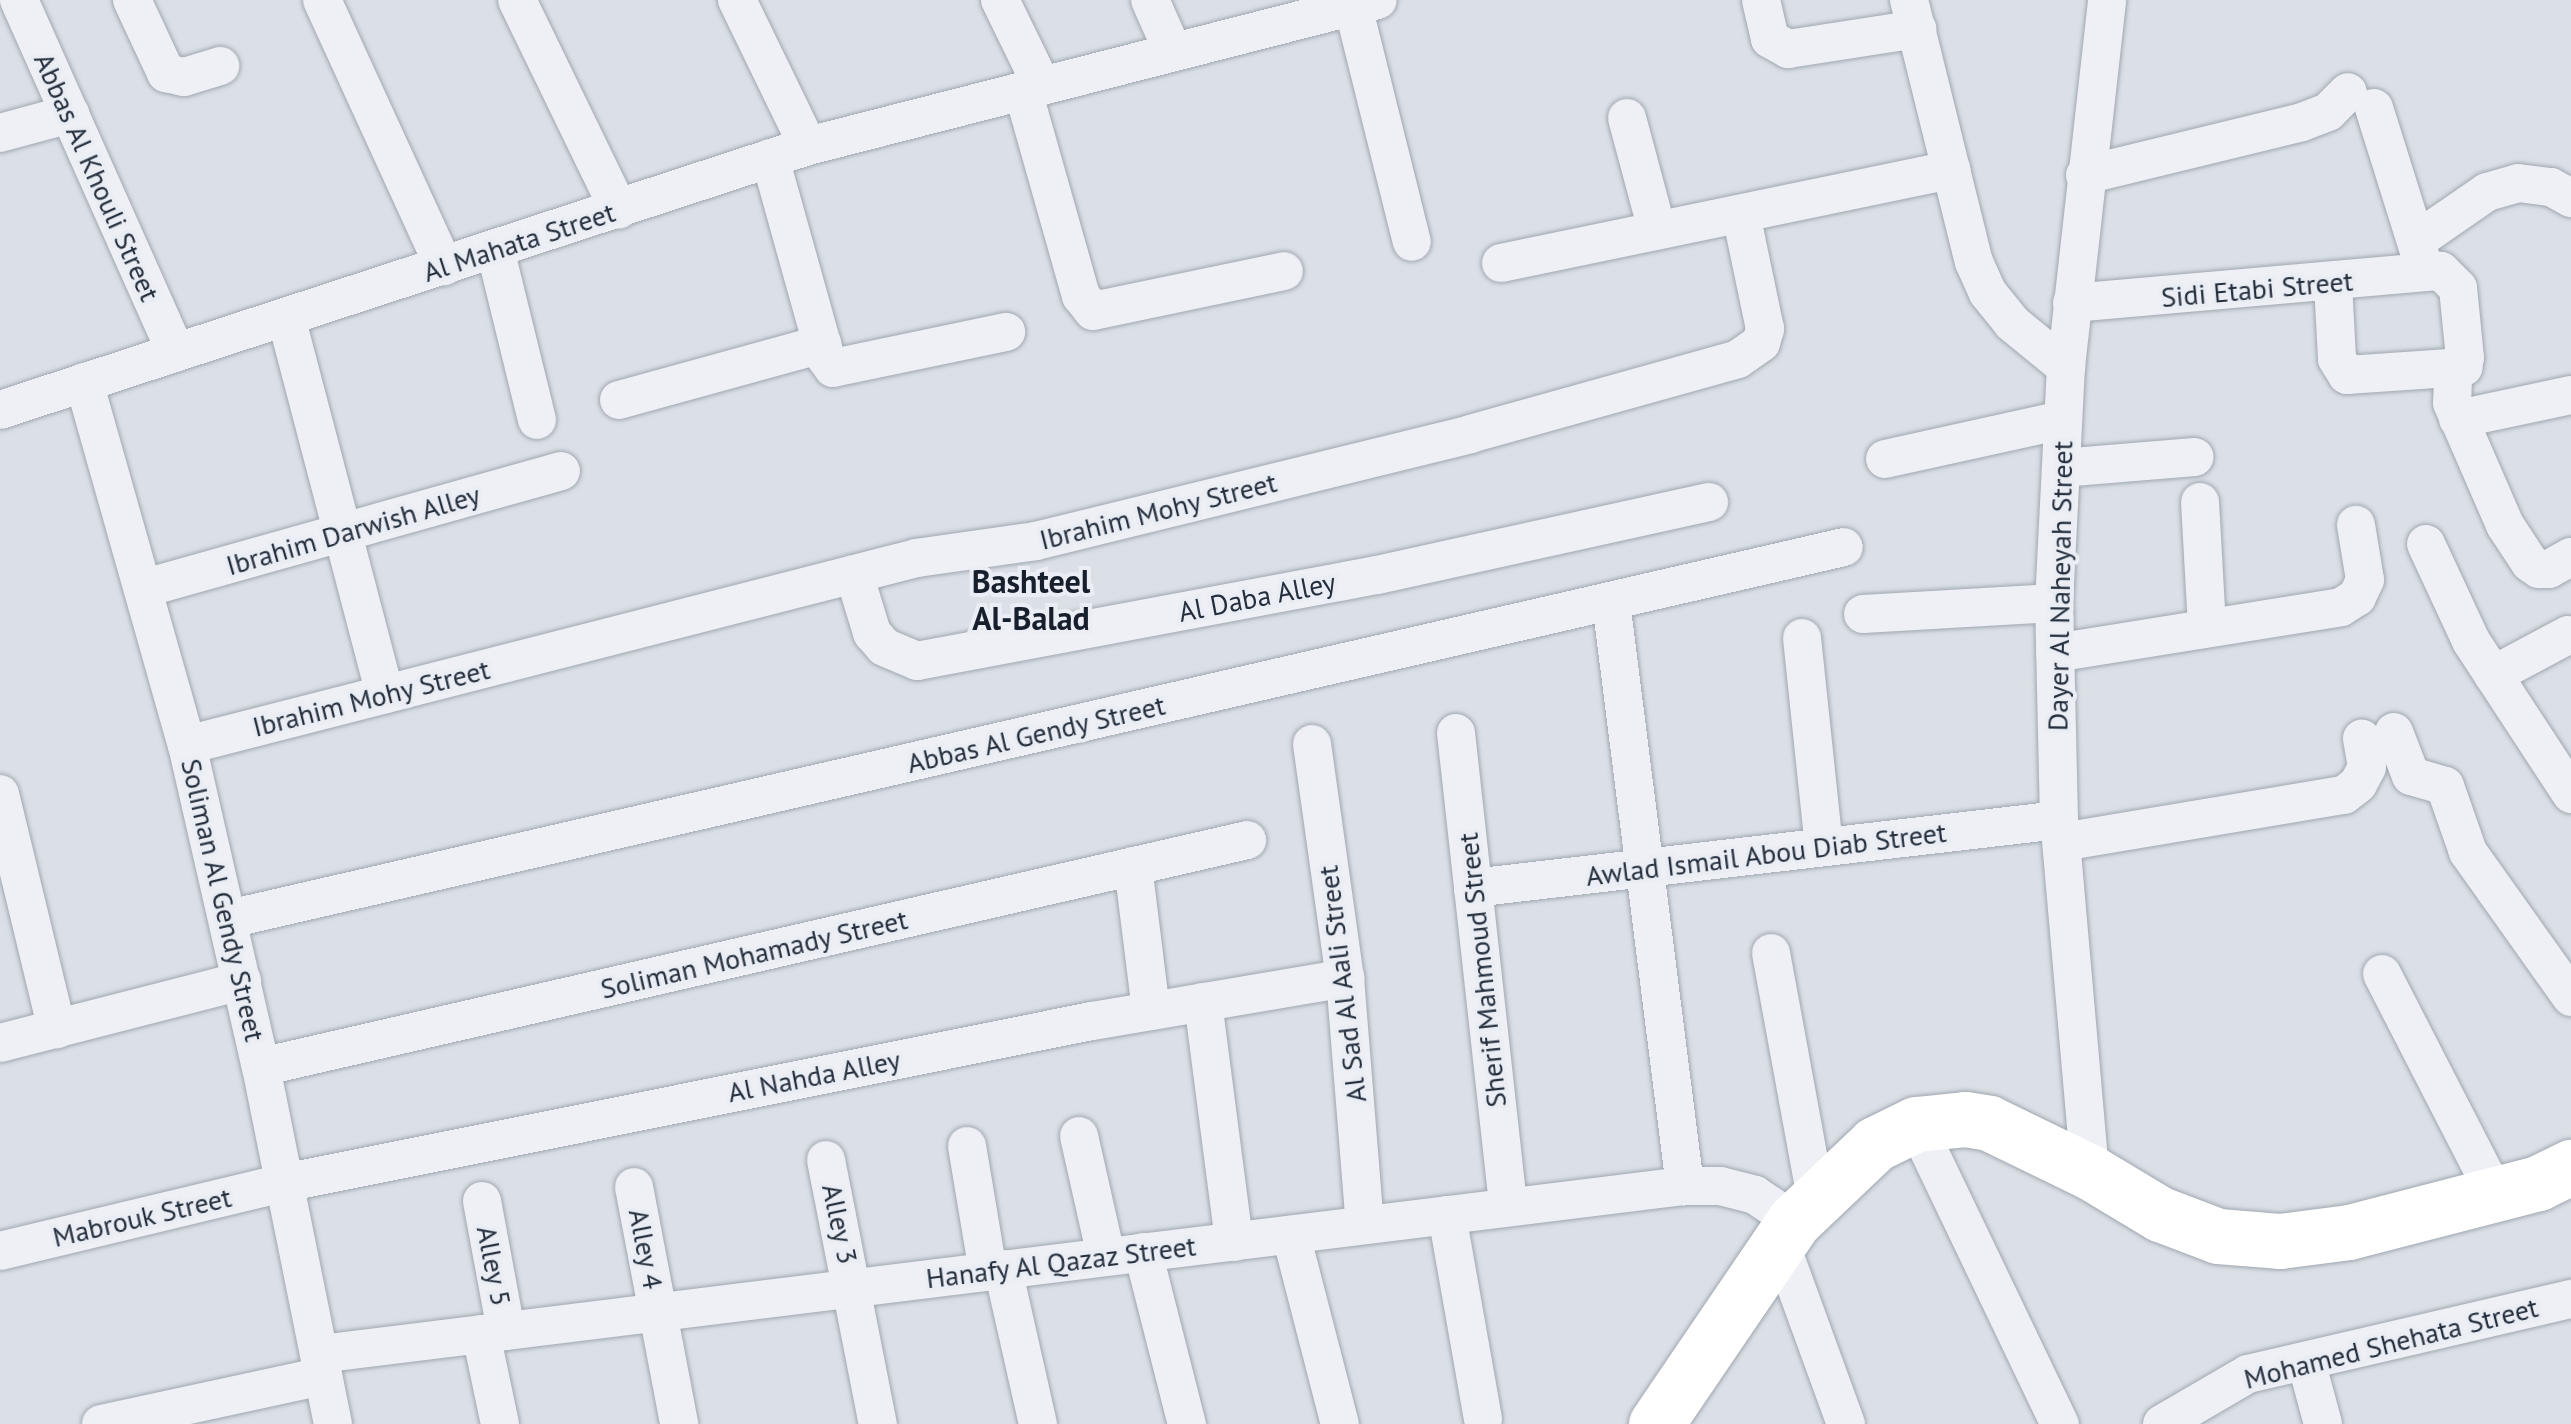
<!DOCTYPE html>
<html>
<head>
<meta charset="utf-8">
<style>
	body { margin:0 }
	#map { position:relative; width:2571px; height:1424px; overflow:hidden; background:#dbe0e6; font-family:"PT Sans",sans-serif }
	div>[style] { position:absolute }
	.roads { filter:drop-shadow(0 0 2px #a0a7b0) drop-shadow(0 0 2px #a0a7b0) }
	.street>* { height:38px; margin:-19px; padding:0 19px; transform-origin:19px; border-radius:19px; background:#eef0f5 }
	.secondary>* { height:55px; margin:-27.5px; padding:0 27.5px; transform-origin:27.5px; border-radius:27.5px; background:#fff }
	span { translate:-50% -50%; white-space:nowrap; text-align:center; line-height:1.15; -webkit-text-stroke:8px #eaeef4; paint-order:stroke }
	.street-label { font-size:28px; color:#242e3d }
	.quarter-label { font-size:32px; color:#171f2d; font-weight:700 }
</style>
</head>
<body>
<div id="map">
	<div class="roads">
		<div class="street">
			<i style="left:19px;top:0;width:386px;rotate:66deg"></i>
			<i style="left:132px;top:0;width:81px;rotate:65deg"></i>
			<i style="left:166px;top:73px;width:18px;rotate:13deg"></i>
			<i style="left:184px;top:77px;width:38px;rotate:-17deg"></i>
			<i style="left:322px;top:0;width:293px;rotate:65.4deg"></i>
			<i style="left:517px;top:0;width:233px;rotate:64.1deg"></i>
			<i style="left:737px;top:0;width:162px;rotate:64.1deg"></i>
			<i style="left:1000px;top:0;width:96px;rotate:64deg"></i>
			<i style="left:1150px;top:0;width:57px;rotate:66.1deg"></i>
			<i style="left:1761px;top:0;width:40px;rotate:77deg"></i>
			<i style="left:1770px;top:39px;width:21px;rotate:29deg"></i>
			<i style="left:1788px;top:49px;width:131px;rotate:-8.8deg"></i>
			<i style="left:1909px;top:0;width:270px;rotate:76.1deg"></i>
			<i style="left:1974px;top:262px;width:34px;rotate:66deg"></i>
			<i style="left:1988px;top:293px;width:38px;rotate:51deg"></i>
			<i style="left:2012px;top:323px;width:70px;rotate:39.2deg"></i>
			<i style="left:1353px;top:6px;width:243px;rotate:76deg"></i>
			<i style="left:1023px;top:91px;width:213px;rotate:74.2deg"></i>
			<i style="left:1081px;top:296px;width:19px;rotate:51deg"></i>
			<i style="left:1093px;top:311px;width:195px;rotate:-11.8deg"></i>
			<i style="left:2374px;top:108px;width:160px;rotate:72.6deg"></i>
			<i style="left:1627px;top:118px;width:116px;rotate:75deg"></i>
			<i style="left:0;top:133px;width:73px;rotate:-15.2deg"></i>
			<i style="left:770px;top:158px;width:208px;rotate:74.4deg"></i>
			<i style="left:826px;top:358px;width:12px;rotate:55deg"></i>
			<i style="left:833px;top:368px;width:177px;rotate:-11.8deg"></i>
			<i style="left:2085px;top:175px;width:223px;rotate:-13.7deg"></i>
			<i style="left:2302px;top:122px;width:28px;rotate:-21deg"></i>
			<i style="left:2328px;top:112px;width:28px;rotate:-45deg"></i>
			<i style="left:2416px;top:241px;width:86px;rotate:-34.6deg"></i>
			<i style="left:2487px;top:192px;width:32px;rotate:-16deg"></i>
			<i style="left:2518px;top:183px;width:33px;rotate:7deg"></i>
			<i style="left:2551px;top:187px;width:23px;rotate:29deg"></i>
			<i style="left:495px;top:249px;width:176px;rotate:76.2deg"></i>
			<i style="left:1501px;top:263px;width:460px;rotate:-11.7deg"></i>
			<i style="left:2333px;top:284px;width:75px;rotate:86.9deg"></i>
			<i style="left:2337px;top:359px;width:19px;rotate:58deg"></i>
			<i style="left:2347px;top:375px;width:117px;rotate:-3.9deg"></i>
			<i style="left:2072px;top:303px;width:370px;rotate:-5deg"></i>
			<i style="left:2441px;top:271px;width:24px;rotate:45deg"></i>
			<i style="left:2458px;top:288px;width:70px;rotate:84.3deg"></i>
			<i style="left:2465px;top:358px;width:23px;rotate:121deg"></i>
			<i style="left:2453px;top:378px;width:25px;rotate:92deg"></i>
			<i style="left:2452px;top:403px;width:133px;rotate:66.5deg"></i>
			<i style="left:2505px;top:525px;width:45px;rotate:56.7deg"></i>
			<i style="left:2530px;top:563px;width:11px;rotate:34deg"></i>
			<i style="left:2539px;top:569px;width:10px"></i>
			<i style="left:2549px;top:569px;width:25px;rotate:-29deg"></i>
			<i style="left:286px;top:317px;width:390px;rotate:75.3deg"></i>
			<i style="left:84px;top:382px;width:377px;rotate:74.2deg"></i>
			<i style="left:187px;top:745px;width:330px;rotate:77.1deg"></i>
			<i style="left:261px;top:1067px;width:364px;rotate:78.6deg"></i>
			<i style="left:619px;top:400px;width:211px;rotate:-15.4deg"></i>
			<i style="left:0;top:410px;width:850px;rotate:-18.09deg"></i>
			<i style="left:808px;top:146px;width:588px;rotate:-14.37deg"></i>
			<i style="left:2458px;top:419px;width:116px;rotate:-12deg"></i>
			<i style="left:1885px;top:459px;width:182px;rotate:-12.4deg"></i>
			<i style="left:2061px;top:468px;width:134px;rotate:-4.7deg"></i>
			<i style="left:2200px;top:502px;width:126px;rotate:86.8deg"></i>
			<i style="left:2426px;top:544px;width:107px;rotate:65.1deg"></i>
			<i style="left:2471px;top:641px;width:183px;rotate:56.8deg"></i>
			<i style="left:854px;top:574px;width:62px;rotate:73deg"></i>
			<i style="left:872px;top:633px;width:18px;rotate:49deg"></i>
			<i style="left:884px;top:647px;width:36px;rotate:23deg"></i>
			<i style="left:917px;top:661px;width:468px;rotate:-10.6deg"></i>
			<i style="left:1377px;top:575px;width:340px;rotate:-12.4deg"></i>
			<i style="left:145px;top:588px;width:432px;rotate:-15.7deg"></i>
			<i style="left:1611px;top:602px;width:589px;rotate:82.78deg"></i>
			<i style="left:1863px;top:614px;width:191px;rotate:-3.3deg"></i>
			<i style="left:1802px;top:638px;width:210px;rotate:84deg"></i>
			<i style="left:2055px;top:653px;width:290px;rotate:-9.1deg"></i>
			<i style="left:2341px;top:607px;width:19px;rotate:-32deg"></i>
			<i style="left:2357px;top:597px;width:19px;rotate:-65deg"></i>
			<i style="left:2365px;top:580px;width:56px;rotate:-99.3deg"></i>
			<i style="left:2493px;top:675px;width:85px;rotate:-28.1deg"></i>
			<i style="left:2394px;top:732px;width:47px;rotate:68.9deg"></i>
			<i style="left:2411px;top:776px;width:35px;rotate:16deg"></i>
			<i style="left:2445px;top:786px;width:70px;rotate:70.8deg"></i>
			<i style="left:2468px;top:852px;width:178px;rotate:54.6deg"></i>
			<i style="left:1456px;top:733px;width:477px;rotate:83.7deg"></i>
			<i style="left:1312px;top:744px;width:236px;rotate:82deg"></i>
			<i style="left:1345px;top:978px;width:247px;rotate:85.4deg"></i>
			<i style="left:187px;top:745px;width:754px;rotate:-14.37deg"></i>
			<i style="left:917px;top:558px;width:120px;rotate:-8.1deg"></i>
			<i style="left:1036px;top:541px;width:447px;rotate:-13.8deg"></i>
			<i style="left:1470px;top:434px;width:278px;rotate:-15.6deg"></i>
			<i style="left:1738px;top:359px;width:28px;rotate:-35deg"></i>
			<i style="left:1761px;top:343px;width:15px;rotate:-74deg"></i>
			<i style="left:1765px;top:329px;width:117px;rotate:-101.8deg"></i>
			<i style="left:0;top:794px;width:242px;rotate:76.4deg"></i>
			<i style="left:2062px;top:842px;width:286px;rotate:-9.5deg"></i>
			<i style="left:2344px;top:795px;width:18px;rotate:-38deg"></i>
			<i style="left:2358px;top:784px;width:19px;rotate:-62deg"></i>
			<i style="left:2367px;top:767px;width:29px;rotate:-100deg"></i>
			<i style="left:1133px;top:866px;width:146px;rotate:82.9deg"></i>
			<i style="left:1473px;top:888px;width:590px;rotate:-6.62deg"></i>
			<i style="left:229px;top:919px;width:1657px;rotate:-12.97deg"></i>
			<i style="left:1771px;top:953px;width:248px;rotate:79.6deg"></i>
			<i style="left:2382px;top:974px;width:247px;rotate:62.8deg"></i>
			<i style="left:1203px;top:1002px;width:242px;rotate:82.6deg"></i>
			<i style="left:0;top:1043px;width:250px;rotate:-14.4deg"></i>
			<i style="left:261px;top:1067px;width:1012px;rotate:-12.96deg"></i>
			<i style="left:1916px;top:1124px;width:333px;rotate:64.4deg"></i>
			<i style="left:1079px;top:1136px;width:123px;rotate:77.3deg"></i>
			<i style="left:967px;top:1146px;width:127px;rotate:80.5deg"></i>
			<i style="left:826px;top:1160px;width:269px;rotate:78.9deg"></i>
			<i style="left:2090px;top:1172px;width:353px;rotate:-95deg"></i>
			<i style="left:2059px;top:820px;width:217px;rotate:-91.3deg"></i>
			<i style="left:2054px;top:603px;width:236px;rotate:-87.1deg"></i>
			<i style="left:2066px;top:367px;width:369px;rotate:-83.6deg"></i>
			<i style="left:634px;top:1187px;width:241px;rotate:79.2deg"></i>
			<i style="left:482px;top:1201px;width:132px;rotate:79.5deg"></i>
			<i style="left:1447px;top:1215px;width:207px;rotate:80deg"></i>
			<i style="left:1291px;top:1235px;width:195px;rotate:75.5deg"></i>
			<i style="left:1779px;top:1240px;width:196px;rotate:70deg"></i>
			<i style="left:0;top:1251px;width:292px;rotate:-13.5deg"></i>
			<i style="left:284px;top:1183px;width:824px;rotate:-11.34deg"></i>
			<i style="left:1092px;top:1021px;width:257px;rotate:-9.6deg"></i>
			<i style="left:1143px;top:1252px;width:178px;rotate:75.7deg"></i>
			<i style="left:1003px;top:1269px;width:159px;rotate:77.3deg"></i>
			<i style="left:481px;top:1334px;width:92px;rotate:78.1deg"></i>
			<i style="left:320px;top:1354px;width:1375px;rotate:-7.02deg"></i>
			<i style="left:1685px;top:1186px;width:35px"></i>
			<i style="left:1720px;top:1186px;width:36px;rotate:14deg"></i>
			<i style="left:1755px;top:1195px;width:47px;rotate:33.7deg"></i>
			<i style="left:2306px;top:1361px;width:65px;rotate:74.9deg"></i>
			<i style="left:101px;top:1424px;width:227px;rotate:-12.2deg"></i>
			<i style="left:2162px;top:1424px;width:99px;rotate:-30.2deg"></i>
			<i style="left:2248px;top:1374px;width:332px;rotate:-13.1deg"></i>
		</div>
		<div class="secondary">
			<i style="left:1656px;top:1424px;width:245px;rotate:-55.8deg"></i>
			<i style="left:1794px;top:1221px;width:112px;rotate:-43.5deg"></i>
			<i style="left:1875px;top:1144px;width:46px;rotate:-26deg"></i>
			<i style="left:1916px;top:1124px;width:49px;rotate:-5.8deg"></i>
			<i style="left:1965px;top:1119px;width:24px;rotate:9deg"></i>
			<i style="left:1989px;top:1123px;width:112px;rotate:25.9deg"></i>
			<i style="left:2090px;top:1172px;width:82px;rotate:31deg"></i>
			<i style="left:2160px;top:1214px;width:62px;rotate:20.8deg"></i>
			<i style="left:2218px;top:1236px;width:62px;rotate:4.6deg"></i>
			<i style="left:2280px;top:1241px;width:70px;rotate:-7.4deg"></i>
			<i style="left:2349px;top:1232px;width:195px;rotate:-14.5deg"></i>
			<i style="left:2538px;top:1183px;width:37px;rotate:-26deg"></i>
		</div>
	</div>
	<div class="street-label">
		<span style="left:97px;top:177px;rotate:66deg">Abbas Al Khouli Street</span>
		<span style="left:519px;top:242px;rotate:-18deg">Al Mahata Street</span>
		<span style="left:2257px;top:289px;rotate:-5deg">Sidi Etabi Street</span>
		<span style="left:1158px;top:511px;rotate:-14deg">Ibrahim Mohy Street</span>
		<span style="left:353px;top:530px;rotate:-16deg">Ibrahim Darwish Alley</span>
		<span style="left:2060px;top:586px;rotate:-89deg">Dayer Al Naheyah Street</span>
		<span style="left:1257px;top:597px;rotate:-11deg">Al Daba Alley</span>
		<span style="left:371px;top:698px;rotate:-14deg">Ibrahim Mohy Street</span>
		<span style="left:1036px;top:734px;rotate:-13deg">Abbas Al Gendy Street</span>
		<span style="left:1766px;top:854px;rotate:-7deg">Awlad Ismail Abou Diab Street</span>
		<span style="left:223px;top:900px;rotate:77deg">Soliman Al Gendy Street</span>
		<span style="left:754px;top:954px;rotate:-13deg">Soliman Mohamady Street</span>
		<span style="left:1482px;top:970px;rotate:-96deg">Sherif Mahmoud Street</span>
		<span style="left:1342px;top:984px;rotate:-97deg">Al Sad Al Aali Street</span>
		<span style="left:814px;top:1076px;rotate:-11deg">Al Nahda Alley</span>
		<span style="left:142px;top:1217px;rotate:-13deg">Mabrouk Street</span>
		<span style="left:840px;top:1224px;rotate:78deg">Alley 3</span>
		<span style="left:646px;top:1249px;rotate:79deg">Alley 4</span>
		<span style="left:1061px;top:1262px;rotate:-7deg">Hanafy Al Qazaz Street</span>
		<span style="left:494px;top:1266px;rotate:79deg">Alley 5</span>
		<span style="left:2391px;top:1343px;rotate:-14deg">Mohamed Shehata Street</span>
	</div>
	<div class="quarter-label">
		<span style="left:1031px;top:600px">Bashteel<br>Al-Balad</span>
	</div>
</div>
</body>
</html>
